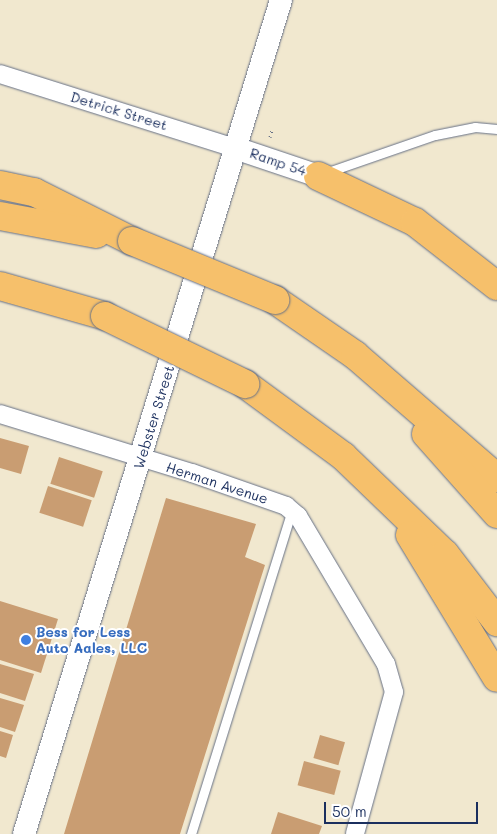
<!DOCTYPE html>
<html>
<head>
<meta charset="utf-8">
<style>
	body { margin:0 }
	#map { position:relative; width:497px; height:834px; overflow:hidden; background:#f1e8cf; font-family:Mali,sans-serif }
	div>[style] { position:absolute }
	.building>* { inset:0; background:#c99d72; transform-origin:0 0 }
	.path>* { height:3px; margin-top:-1.5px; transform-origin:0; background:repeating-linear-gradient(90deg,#667086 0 1px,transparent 0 5px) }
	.roads { filter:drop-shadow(0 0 1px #667086) drop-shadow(0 0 1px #667086) }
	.service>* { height:9px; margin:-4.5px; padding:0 4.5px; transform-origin:4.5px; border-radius:4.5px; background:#fff }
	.minor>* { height:18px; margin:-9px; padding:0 9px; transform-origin:9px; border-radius:9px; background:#fff }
	.tertiary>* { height:22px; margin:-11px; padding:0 11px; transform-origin:11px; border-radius:11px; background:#fff }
	.motorway>* { height:28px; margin:-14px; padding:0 14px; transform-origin:14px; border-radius:14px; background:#f6c06b }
	.bridges { filter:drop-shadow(0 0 1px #667086) drop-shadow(0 0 1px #667086) }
	.motorway-bridge>* { height:28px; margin:-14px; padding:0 14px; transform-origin:14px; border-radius:14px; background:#f6c06b }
	.dots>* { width:14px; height:14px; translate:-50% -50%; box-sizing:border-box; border:2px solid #fff; border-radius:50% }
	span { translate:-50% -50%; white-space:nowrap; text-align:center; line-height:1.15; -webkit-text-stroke:4px #fff; paint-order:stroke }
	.street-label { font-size:14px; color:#1b2f5e }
	.shop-label { font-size:14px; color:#366cbe; font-weight:700 }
	.left { translate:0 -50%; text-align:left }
	.scale { position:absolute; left:324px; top:802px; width:154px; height:22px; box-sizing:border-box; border:2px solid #1b2f5e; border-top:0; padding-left:6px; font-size:15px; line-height:18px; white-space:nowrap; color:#1b2f5e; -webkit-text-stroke:4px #fff; paint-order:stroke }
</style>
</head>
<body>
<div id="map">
	<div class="building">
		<i style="clip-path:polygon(0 438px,29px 446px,21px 474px,0 468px)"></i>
		<i style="left:59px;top:457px;width:46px;height:28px;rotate:18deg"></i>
		<i style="left:48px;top:486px;width:46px;height:28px;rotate:18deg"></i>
		<i style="clip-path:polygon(166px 498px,256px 524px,245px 557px,265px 565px,180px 834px,64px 834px)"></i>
		<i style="clip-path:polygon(0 601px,58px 619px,41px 673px,0 660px)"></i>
		<i style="clip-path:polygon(0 664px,34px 674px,25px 701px,0 693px)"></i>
		<i style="clip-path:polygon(0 698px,24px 705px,15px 732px,0 727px)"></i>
		<i style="clip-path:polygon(0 731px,13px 735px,6px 758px,0 756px)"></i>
		<i style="left:320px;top:735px;width:26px;height:24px;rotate:16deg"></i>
		<i style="left:304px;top:761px;width:38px;height:25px;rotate:15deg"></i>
		<i style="clip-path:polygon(278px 812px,322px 826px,319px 834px,271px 834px)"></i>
	</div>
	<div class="path">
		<i style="left:270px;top:137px;width:7px;rotate:-74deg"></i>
	</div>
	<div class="roads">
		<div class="service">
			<i style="left:325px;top:173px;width:116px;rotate:-19.1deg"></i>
			<i style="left:435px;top:135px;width:41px;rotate:-11.3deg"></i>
			<i style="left:475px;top:127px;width:22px;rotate:5deg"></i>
			<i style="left:191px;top:834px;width:339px;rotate:-72.7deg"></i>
		</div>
		<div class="minor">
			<i style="left:0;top:74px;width:250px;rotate:17.5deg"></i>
			<i style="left:0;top:414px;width:201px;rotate:17.1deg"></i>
			<i style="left:192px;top:473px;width:100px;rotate:19.3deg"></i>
			<i style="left:286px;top:506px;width:16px;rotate:40deg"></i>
			<i style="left:298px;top:516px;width:172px;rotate:59.3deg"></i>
			<i style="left:386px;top:664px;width:29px;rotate:74deg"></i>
			<i style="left:394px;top:692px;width:147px;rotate:105.4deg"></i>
		</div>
		<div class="tertiary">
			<i style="left:238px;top:149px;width:84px;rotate:18.6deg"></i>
			<i style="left:24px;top:834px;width:873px;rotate:-72.87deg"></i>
		</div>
		<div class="motorway">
			<i style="left:318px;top:176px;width:107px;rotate:25.4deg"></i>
			<i style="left:415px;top:222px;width:104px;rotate:38deg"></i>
			<i style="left:0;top:185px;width:35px;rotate:12deg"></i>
			<i style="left:34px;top:192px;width:110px;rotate:26.6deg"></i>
			<i style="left:0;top:216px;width:98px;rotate:10.6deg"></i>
			<i style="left:0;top:286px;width:109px;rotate:15.9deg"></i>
			<i style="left:275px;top:300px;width:97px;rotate:34.5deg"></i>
			<i style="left:355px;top:355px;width:188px;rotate:40.9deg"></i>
			<i style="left:245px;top:384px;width:122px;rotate:36.3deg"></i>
			<i style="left:343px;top:456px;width:141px;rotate:43.9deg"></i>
			<i style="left:445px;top:554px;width:86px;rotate:52.6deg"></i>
			<i style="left:426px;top:434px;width:107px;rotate:48.4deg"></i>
			<i style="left:410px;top:535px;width:167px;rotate:58.7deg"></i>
		</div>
	</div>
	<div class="bridges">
		<div class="motorway-bridge">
			<i style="left:132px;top:241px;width:155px;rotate:22.4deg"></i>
			<i style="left:105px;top:316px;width:156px;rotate:25.9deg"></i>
		</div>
	</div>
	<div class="dots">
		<i style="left:26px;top:640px;background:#3f7fe0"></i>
	</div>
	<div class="street-label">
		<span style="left:119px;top:111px;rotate:17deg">Detrick Street</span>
		<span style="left:278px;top:162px;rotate:19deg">Ramp 54</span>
		<span style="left:154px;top:417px;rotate:-73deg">Webster Street</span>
		<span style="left:217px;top:483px;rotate:18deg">Herman Avenue</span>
	</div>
	<div class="shop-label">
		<span class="left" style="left:36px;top:640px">Bess for Less<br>Auto Aales, LLC</span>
	</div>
	<div class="scale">50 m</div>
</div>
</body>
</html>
